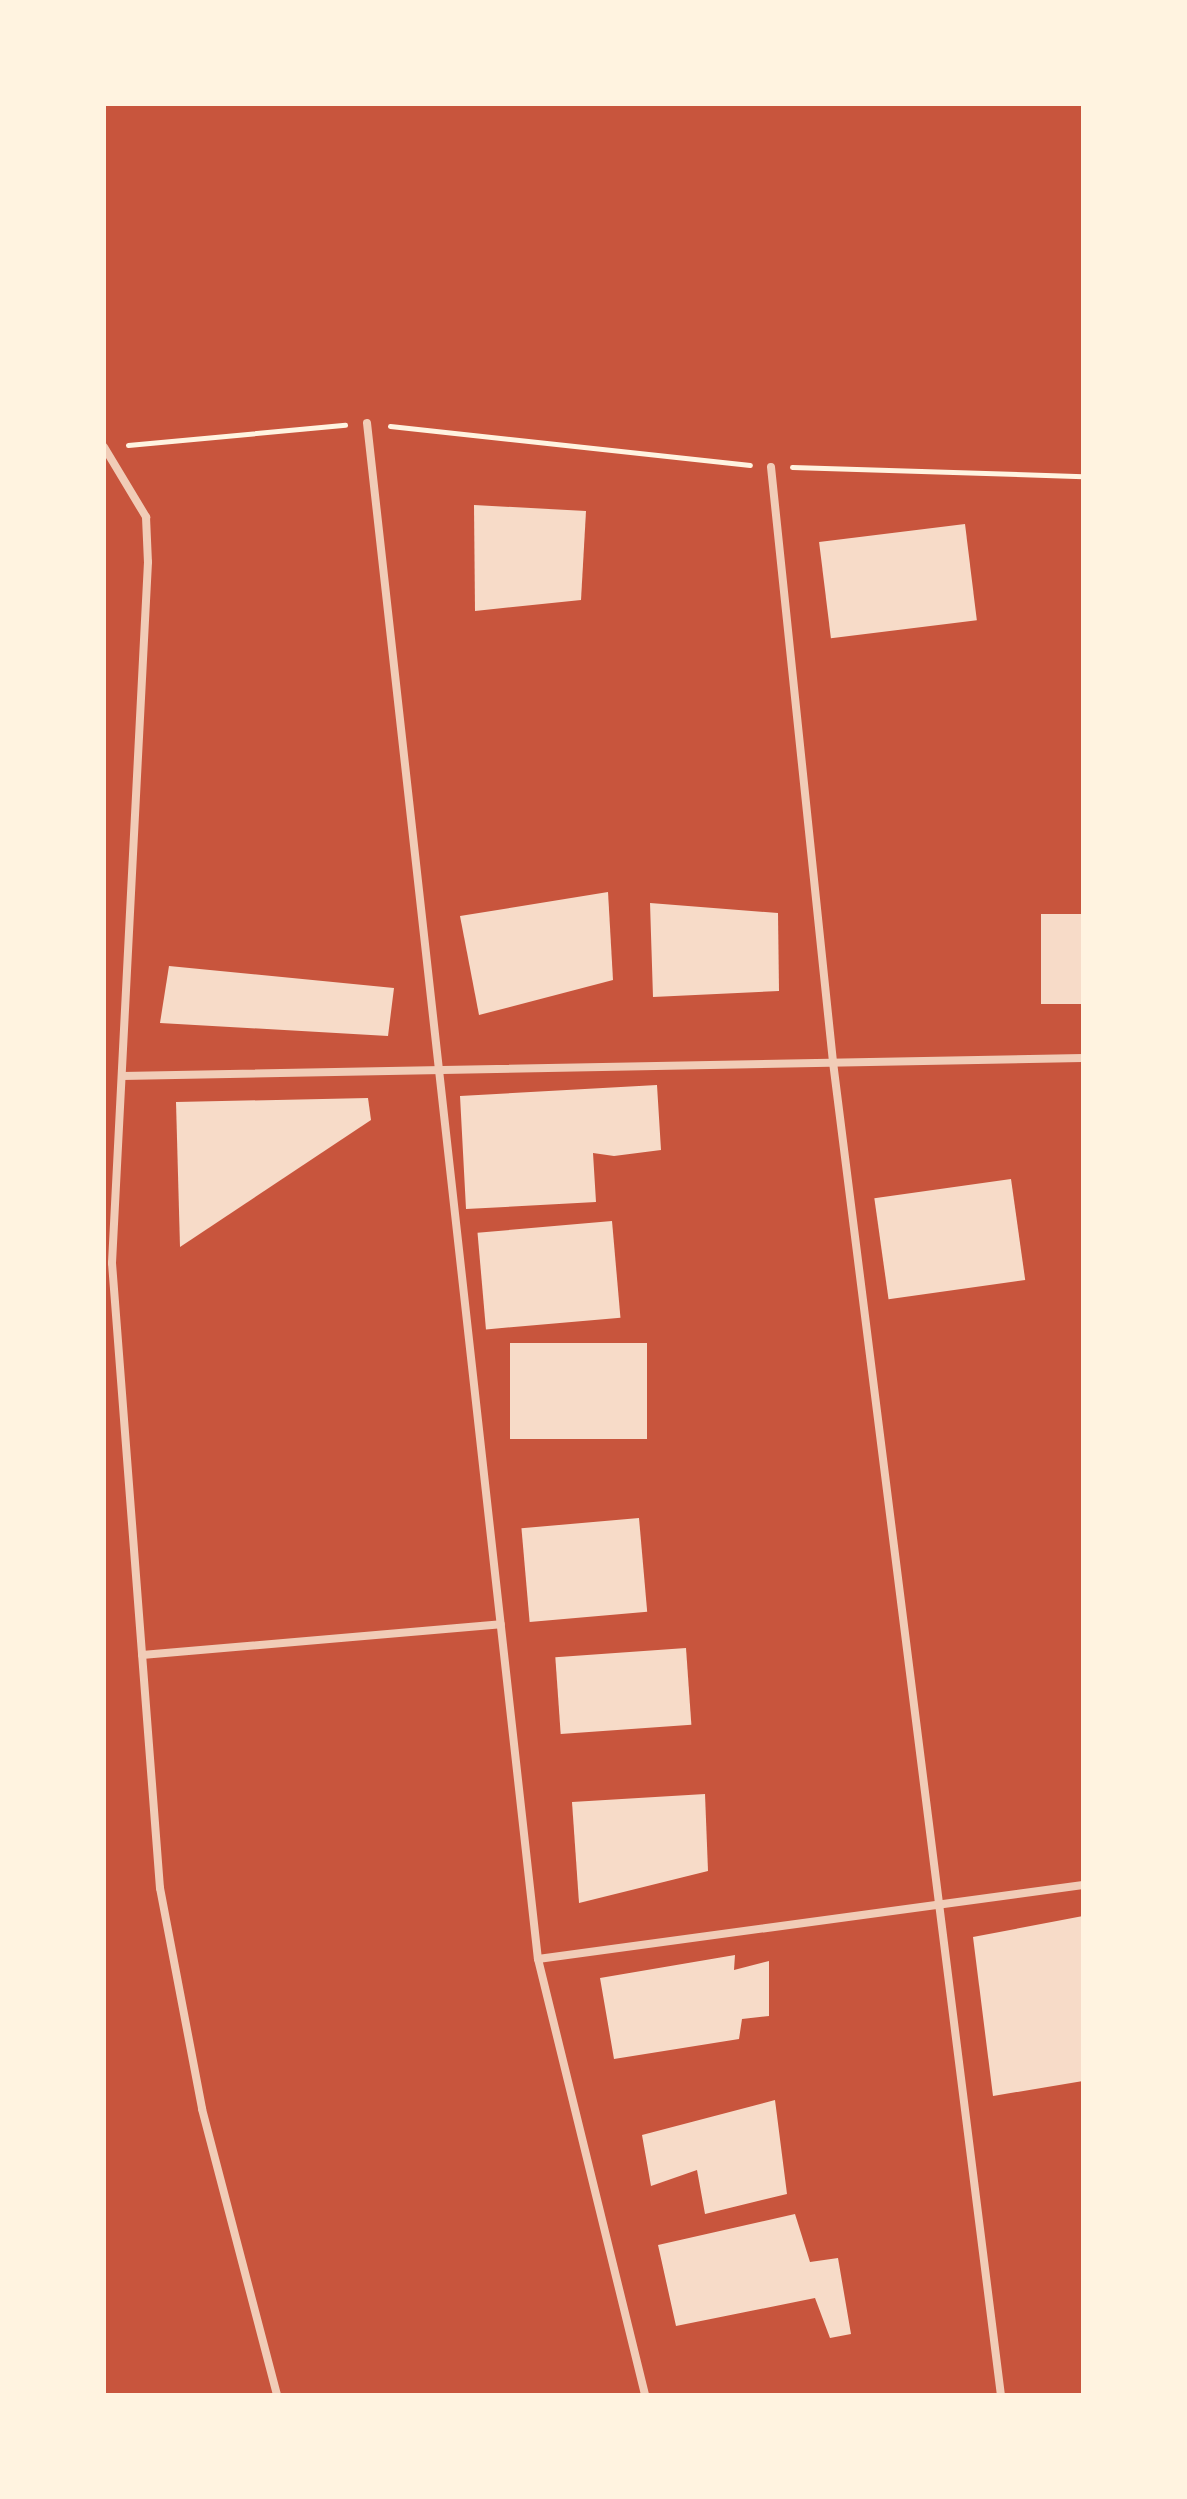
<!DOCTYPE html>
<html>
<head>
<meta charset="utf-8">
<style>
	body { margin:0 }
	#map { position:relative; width:1187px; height:2499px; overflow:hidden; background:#c8553d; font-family:"Titillium Web",sans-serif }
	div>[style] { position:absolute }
	.building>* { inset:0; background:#f7dbc8; transform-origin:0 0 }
	.path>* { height:5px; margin:-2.5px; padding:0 2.5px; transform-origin:2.5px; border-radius:2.5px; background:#fff3e0 }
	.minor>* { height:8px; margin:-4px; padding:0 4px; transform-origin:4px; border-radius:4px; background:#f1ccb7 }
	span { translate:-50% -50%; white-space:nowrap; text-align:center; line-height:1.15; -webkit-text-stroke:8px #fff3e0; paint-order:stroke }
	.frame { position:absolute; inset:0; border:106px solid #fff3e0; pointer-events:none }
</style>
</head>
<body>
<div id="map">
	<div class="building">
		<i style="clip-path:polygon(474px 505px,586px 511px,581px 600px,475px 611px)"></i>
		<i style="left:965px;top:524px;width:97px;height:147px;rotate:83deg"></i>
		<i style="clip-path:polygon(608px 892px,613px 980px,479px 1015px,460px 916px)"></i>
		<i style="clip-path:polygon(650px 903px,778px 913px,779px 991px,653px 997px)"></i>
		<i style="left:1083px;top:914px;width:90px;height:42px;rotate:90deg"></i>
		<i style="clip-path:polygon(169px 966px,394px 988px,388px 1036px,160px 1023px)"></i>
		<i style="clip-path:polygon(657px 1085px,661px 1150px,614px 1156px,593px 1153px,596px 1202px,466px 1209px,460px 1096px)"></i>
		<i style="clip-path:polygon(368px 1098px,371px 1120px,180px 1247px,176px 1102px)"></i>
		<i style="left:1011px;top:1179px;width:102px;height:138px;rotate:82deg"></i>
		<i style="left:612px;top:1221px;width:97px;height:135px;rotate:85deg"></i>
		<i style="left:647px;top:1343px;width:96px;height:137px;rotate:90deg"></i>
		<i style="left:639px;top:1518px;width:94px;height:118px;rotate:85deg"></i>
		<i style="left:686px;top:1648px;width:77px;height:131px;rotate:86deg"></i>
		<i style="clip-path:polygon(705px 1794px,708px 1871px,579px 1903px,572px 1802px)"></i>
		<i style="clip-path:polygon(1083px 1916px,1083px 2081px,993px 2096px,973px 1937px)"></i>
		<i style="clip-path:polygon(735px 1955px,734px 1970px,769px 1961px,769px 2016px,742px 2019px,739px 2039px,614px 2059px,600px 1978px)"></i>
		<i style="clip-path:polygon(775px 2100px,787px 2194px,705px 2214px,697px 2170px,651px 2186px,642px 2135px)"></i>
		<i style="clip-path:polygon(795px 2214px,810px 2262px,838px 2258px,851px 2334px,830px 2338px,815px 2298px,676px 2326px,658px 2245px)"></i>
	</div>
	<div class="path">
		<i style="left:390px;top:426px;width:362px;rotate:6.2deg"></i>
		<i style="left:128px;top:445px;width:218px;rotate:-5.3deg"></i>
		<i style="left:792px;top:467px;width:291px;rotate:1.8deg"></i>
	</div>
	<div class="minor">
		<i style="left:367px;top:423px;width:1545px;rotate:83.65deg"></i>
		<i style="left:538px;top:1959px;width:449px;rotate:76.2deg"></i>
		<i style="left:104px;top:447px;width:82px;rotate:59deg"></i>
		<i style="left:146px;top:517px;width:45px;rotate:87.5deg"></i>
		<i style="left:148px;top:562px;width:702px;rotate:92.94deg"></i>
		<i style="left:112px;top:1263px;width:627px;rotate:85.61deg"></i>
		<i style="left:160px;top:1888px;width:225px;rotate:79.2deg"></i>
		<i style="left:202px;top:2109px;width:296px;rotate:75.3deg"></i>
		<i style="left:771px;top:467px;width:598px;rotate:84.05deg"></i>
		<i style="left:833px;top:1062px;width:1344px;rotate:82.82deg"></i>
		<i style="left:122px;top:1076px;width:961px;rotate:-1.07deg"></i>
		<i style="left:142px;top:1655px;width:360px;rotate:-4.9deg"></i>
		<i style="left:538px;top:1959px;width:550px;rotate:-7.73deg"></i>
	</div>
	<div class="frame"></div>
</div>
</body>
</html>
